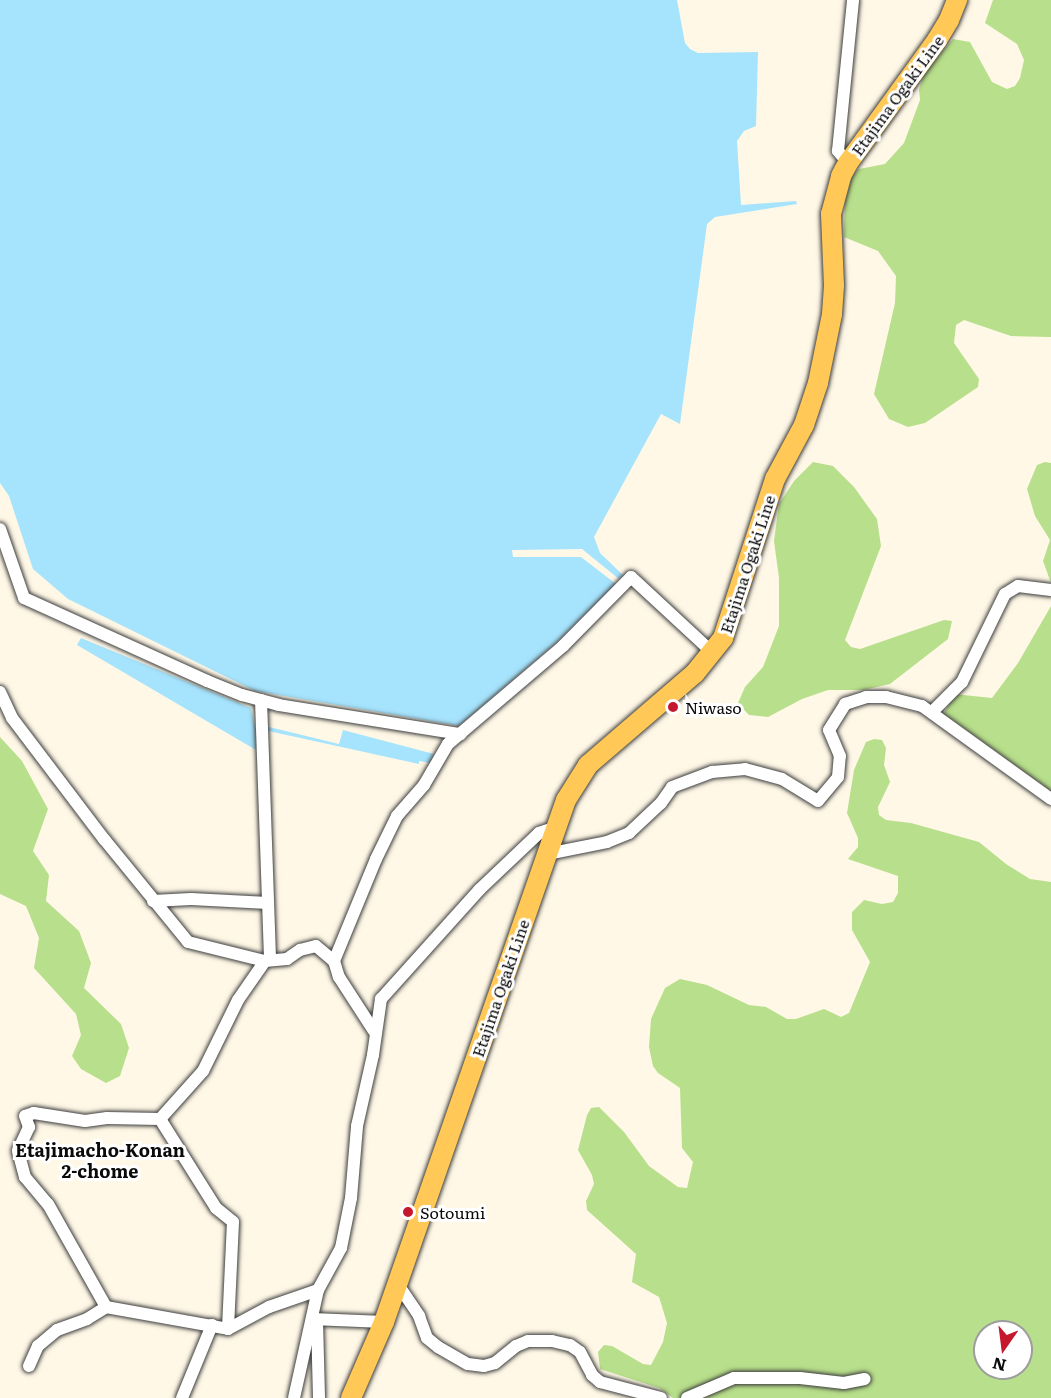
<!DOCTYPE html>
<html>
<head>
<meta charset="utf-8">
<style>
	body { margin:0 }
	#map { position:relative; width:1051px; height:1398px; overflow:hidden; background:#fff8e7; font-family:Literata,serif }
	div>[style] { position:absolute }
	.forest>* { inset:0; background:#b8df8b }
	.water>* { inset:0; background:#a6e3fc }
	.roads { filter:drop-shadow(0 0 2px #3d3d3d) drop-shadow(0 0 2px #3d3d3d) }
	.street>* { height:12px; margin:-6px; padding:0 6px; transform-origin:6px; border-radius:6px; background:#fff }
	.primary>* { height:20px; margin:-10px; padding:0 10px; transform-origin:10px; border-radius:10px; background:#ffc857 }
	.dots>* { width:16px; height:16px; translate:-50% -50%; box-sizing:border-box; border:3px solid #fff; border-radius:50% }
	span { translate:-50% -50%; white-space:nowrap; text-align:center; line-height:1.15; -webkit-text-stroke:6px #fff; paint-order:stroke }
	.street-label { font-size:16px; color:#0a0a0a }
	.poi-label { font-size:16px; color:#0a0a0a }
	.left { translate:0 -50%; text-align:left }
	.neighbourhood-label { font-size:18px; color:#0a0a0a; font-weight:700 }
	.north { position:absolute; left:973px; top:1320px; width:60px; height:60px; box-sizing:border-box; background:#fff; border:2px solid #9d9d9d; border-radius:50%; rotate:194deg; font-size:16px; font-weight:700; line-height:24px; text-align:center; color:#0a0a0a }
	.north::after { content:''; display:block; margin:auto; width:21px; height:27px; background:#c5172e; clip-path:polygon(50% 0,100% 100%,50% 72%,0 100%) }
</style>
</head>
<body>
<div id="map">
	<div class="forest">
		<i style="clip-path:polygon(993px 0,1051px 0,1051px 337px,1011px 336px,964px 320px,956px 325px,954px 343px,979px 379px,978px 387px,925px 423px,908px 427px,889px 419px,874px 394px,895px 303px,896px 276px,878px 251px,844px 237px,845px 192px,852px 176px,859px 169px,885px 164px,904px 143px,920px 100px,919px 90px,924px 73px,953px 39px,970px 42px,992px 82px,1007px 89px,1015px 86px,1020px 78px,1024px 60px,1017px 44px,985px 23px)"></i>
		<i style="clip-path:polygon(813px 462px,833px 466px,854px 487px,877px 519px,881px 546px,845px 640px,851px 647px,860px 649px,944px 620px,952px 621px,948px 639px,890px 684px,864px 690px,828px 690px,802px 699px,768px 717px,749px 715px,738px 703px,745px 687px,763px 667px,779px 626px,779px 578px,774px 541px,779px 504px,794px 481px)"></i>
		<i style="clip-path:polygon(1045px 462px,1051px 463px,1051px 583px,1043px 561px,1050px 540px,1035px 516px,1027px 489px,1037px 465px)"></i>
		<i style="clip-path:polygon(1051px 606px,1051px 791px,944px 714px,954px 694px,992px 698px,1018px 663px)"></i>
		<i style="clip-path:polygon(0 737px,22px 761px,48px 809px,33px 851px,49px 875px,46px 901px,79px 931px,91px 963px,84px 988px,121px 1024px,129px 1048px,120px 1076px,106px 1083px,81px 1069px,72px 1056px,81px 1035px,76px 1014px,34px 968px,39px 938px,26px 906px,0 894px)"></i>
		<i style="clip-path:polygon(evenodd,874px 739px,882px 740px,886px 748px,884px 765px,890px 782px,878px 807px,879px 815px,886px 820px,911px 823px,979px 842px,1006px 864px,1030px 879px,1051px 882px,1051px 1398px,673px 1398px,659px 1388px,600px 1369px,598px 1352px,604px 1345px,612px 1346px,643px 1364px,651px 1365px,663px 1342px,667px 1323px,659px 1297px,632px 1282px,636px 1254px,587px 1210px,586px 1201px,594px 1184px,592px 1175px,578px 1150px,587px 1115px,591px 1108px,599px 1107px,624px 1132px,649px 1166px,678px 1187px,687px 1188px,693px 1162px,682px 1148px,680px 1088px,658px 1073px,653px 1066px,649px 1047px,651px 1019px,665px 988px,680px 979px,707px 985px,749px 1005px,766px 1007px,787px 1019px,796px 1019px,824px 1009px,841px 1017px,849px 1013px,870px 962px,852px 930px,852px 912px,864px 900px,882px 904px,893px 902px,898px 893px,898px 876px,848px 859px,858px 847px,858px 838px,847px 813px,854px 770px,866px 742px,874px 739px,985px 1332px,1021px 1332px,1021px 1368px,985px 1368px,985px 1332px)"></i>
	</div>
	<div class="water">
		<i style="clip-path:polygon(0 0,677px 0,685px 43px,690px 49px,698px 53px,758px 52px,756px 126px,744px 131px,737px 141px,741px 205px,796px 201px,797px 204px,715px 217px,707px 224px,680px 424px,661px 414px,594px 537px,600px 553px,623px 575px,619px 579px,582px 549px,512px 550px,513px 557px,581px 557px,616px 584px,557px 642px,459px 726px,255px 691px,68px 599px,33px 569px,9px 496px,0 483px)"></i>
		<i style="clip-path:polygon(81px 638px,251px 708px,258px 740px,256px 750px,77px 645px)"></i>
		<i style="clip-path:polygon(265px 726px,339px 744px,343px 730px,434px 754px,431px 763px,419px 761px,419px 764px,264px 730px)"></i>
	</div>
	<div class="roads">
		<div class="street">
			<i style="left:848px;top:163px;width:16px;rotate:-130deg"></i>
			<i style="left:838px;top:151px;width:152px;rotate:-84.3deg"></i>
			<i style="left:0;top:529px;width:73px;rotate:70.8deg"></i>
			<i style="left:24px;top:598px;width:201px;rotate:24.4deg"></i>
			<i style="left:207px;top:681px;width:38px;rotate:22deg"></i>
			<i style="left:242px;top:695px;width:38px;rotate:15deg"></i>
			<i style="left:279px;top:705px;width:184px;rotate:9.1deg"></i>
			<i style="left:0;top:692px;width:29px;rotate:65deg"></i>
			<i style="left:12px;top:718px;width:152px;rotate:52.8deg"></i>
			<i style="left:104px;top:839px;width:133px;rotate:50.8deg"></i>
			<i style="left:188px;top:942px;width:79px;rotate:13.9deg"></i>
			<i style="left:265px;top:961px;width:22px;rotate:-5deg"></i>
			<i style="left:287px;top:959px;width:16px;rotate:-35deg"></i>
			<i style="left:300px;top:950px;width:16px;rotate:-14deg"></i>
			<i style="left:316px;top:946px;width:23px;rotate:40deg"></i>
			<i style="left:334px;top:961px;width:110px;rotate:-67.6deg"></i>
			<i style="left:376px;top:859px;width:48px;rotate:-64deg"></i>
			<i style="left:397px;top:816px;width:41px;rotate:-48.9deg"></i>
			<i style="left:424px;top:785px;width:48px;rotate:-59.7deg"></i>
			<i style="left:448px;top:744px;width:151px;rotate:-40.4deg"></i>
			<i style="left:563px;top:646px;width:97px;rotate:-45.4deg"></i>
			<i style="left:631px;top:577px;width:112px;rotate:42.8deg"></i>
			<i style="left:261px;top:700px;width:260px;rotate:88deg"></i>
			<i style="left:932px;top:712px;width:42px;rotate:-45deg"></i>
			<i style="left:962px;top:682px;width:98px;rotate:-64deg"></i>
			<i style="left:1005px;top:594px;width:15px;rotate:-32deg"></i>
			<i style="left:1018px;top:586px;width:33px;rotate:7deg"></i>
			<i style="left:547px;top:854px;width:61px;rotate:-11.3deg"></i>
			<i style="left:607px;top:842px;width:24px;rotate:-22deg"></i>
			<i style="left:629px;top:833px;width:44px;rotate:-43.2deg"></i>
			<i style="left:661px;top:803px;width:19px;rotate:-55deg"></i>
			<i style="left:672px;top:787px;width:43px;rotate:-20.6deg"></i>
			<i style="left:712px;top:772px;width:33px;rotate:-5deg"></i>
			<i style="left:745px;top:769px;width:38px;rotate:15deg"></i>
			<i style="left:782px;top:779px;width:42px;rotate:31.4deg"></i>
			<i style="left:818px;top:801px;width:31px;rotate:-50deg"></i>
			<i style="left:838px;top:777px;width:21px;rotate:-85deg"></i>
			<i style="left:840px;top:756px;width:28px;rotate:-113deg"></i>
			<i style="left:829px;top:730px;width:31px;rotate:-58deg"></i>
			<i style="left:845px;top:704px;width:22px;rotate:-18deg"></i>
			<i style="left:866px;top:697px;width:20px"></i>
			<i style="left:886px;top:697px;width:37px;rotate:14deg"></i>
			<i style="left:922px;top:706px;width:159px;rotate:35.8deg"></i>
			<i style="left:153px;top:901px;width:38px;rotate:-3deg"></i>
			<i style="left:191px;top:899px;width:77px;rotate:3deg"></i>
			<i style="left:265px;top:961px;width:47px;rotate:124.7deg"></i>
			<i style="left:238px;top:1000px;width:79px;rotate:116.2deg"></i>
			<i style="left:203px;top:1071px;width:64px;rotate:131.9deg"></i>
			<i style="left:160px;top:1119px;width:53px;rotate:-178.9deg"></i>
			<i style="left:107px;top:1118px;width:22px;rotate:172deg"></i>
			<i style="left:85px;top:1121px;width:52px;rotate:-171.1deg"></i>
			<i style="left:34px;top:1113px;width:9px;rotate:162deg"></i>
			<i style="left:25px;top:1116px;width:12px;rotate:70deg"></i>
			<i style="left:29px;top:1127px;width:26px;rotate:115deg"></i>
			<i style="left:18px;top:1151px;width:27px;rotate:75deg"></i>
			<i style="left:25px;top:1177px;width:35px;rotate:50deg"></i>
			<i style="left:48px;top:1204px;width:118px;rotate:60.6deg"></i>
			<i style="left:106px;top:1307px;width:124px;rotate:10.2deg"></i>
			<i style="left:228px;top:1329px;width:47px;rotate:-28.2deg"></i>
			<i style="left:269px;top:1307px;width:52px;rotate:-19.1deg"></i>
			<i style="left:334px;top:961px;width:17px;rotate:73deg"></i>
			<i style="left:339px;top:977px;width:64px;rotate:57.1deg"></i>
			<i style="left:160px;top:1119px;width:105px;rotate:57.8deg"></i>
			<i style="left:216px;top:1208px;width:22px;rotate:39deg"></i>
			<i style="left:233px;top:1222px;width:107px;rotate:92.7deg"></i>
			<i style="left:397px;top:1283px;width:40px;rotate:56deg"></i>
			<i style="left:419px;top:1316px;width:23px;rotate:70deg"></i>
			<i style="left:427px;top:1338px;width:14px;rotate:39deg"></i>
			<i style="left:438px;top:1347px;width:34px;rotate:30deg"></i>
			<i style="left:468px;top:1364px;width:16px;rotate:7deg"></i>
			<i style="left:484px;top:1366px;width:11px;rotate:-15deg"></i>
			<i style="left:495px;top:1363px;width:27px;rotate:-39deg"></i>
			<i style="left:516px;top:1346px;width:13px;rotate:-23deg"></i>
			<i style="left:528px;top:1341px;width:24px"></i>
			<i style="left:552px;top:1341px;width:18px;rotate:13deg"></i>
			<i style="left:570px;top:1345px;width:12px;rotate:35deg"></i>
			<i style="left:580px;top:1352px;width:26px;rotate:62deg"></i>
			<i style="left:592px;top:1375px;width:11px;rotate:41deg"></i>
			<i style="left:600px;top:1382px;width:63px;rotate:14.7deg"></i>
			<i style="left:312px;top:1319px;width:72px;rotate:2.4deg"></i>
			<i style="left:317px;top:1321px;width:77px;rotate:88.5deg"></i>
			<i style="left:29px;top:1366px;width:22px;rotate:-66deg"></i>
			<i style="left:38px;top:1346px;width:25px;rotate:-40deg"></i>
			<i style="left:57px;top:1330px;width:32px;rotate:-20deg"></i>
			<i style="left:87px;top:1319px;width:22px;rotate:-32deg"></i>
			<i style="left:182px;top:1398px;width:79px;rotate:-67.7deg"></i>
			<i style="left:294px;top:1398px;width:111px;rotate:-77.5deg"></i>
			<i style="left:318px;top:1290px;width:48px;rotate:-61.3deg"></i>
			<i style="left:341px;top:1248px;width:51px;rotate:-78.7deg"></i>
			<i style="left:351px;top:1198px;width:72px;rotate:-85.2deg"></i>
			<i style="left:357px;top:1126px;width:73px;rotate:-77.3deg"></i>
			<i style="left:373px;top:1055px;width:57px;rotate:-81.9deg"></i>
			<i style="left:381px;top:999px;width:147px;rotate:-48deg"></i>
			<i style="left:479px;top:890px;width:83px;rotate:-43.5deg"></i>
			<i style="left:539px;top:833px;width:18px;rotate:-19deg"></i>
			<i style="left:687px;top:1398px;width:51px;rotate:-23.1deg"></i>
			<i style="left:734px;top:1378px;width:66px"></i>
			<i style="left:800px;top:1378px;width:44px;rotate:6.5deg"></i>
			<i style="left:844px;top:1383px;width:21px;rotate:-11deg"></i>
		</div>
		<div class="primary">
			<i style="left:351px;top:1398px;width:83px;rotate:-66.5deg"></i>
			<i style="left:384px;top:1322px;width:553px;rotate:-70.78deg"></i>
			<i style="left:566px;top:800px;width:41px;rotate:-57.8deg"></i>
			<i style="left:588px;top:765px;width:141px;rotate:-40.7deg"></i>
			<i style="left:695px;top:673px;width:45px;rotate:-51.3deg"></i>
			<i style="left:723px;top:638px;width:167px;rotate:-71.9deg"></i>
			<i style="left:775px;top:479px;width:61px;rotate:-61.8deg"></i>
			<i style="left:804px;top:425px;width:44px;rotate:-71.6deg"></i>
			<i style="left:818px;top:383px;width:70px;rotate:-78.5deg"></i>
			<i style="left:832px;top:314px;width:28px;rotate:-86deg"></i>
			<i style="left:834px;top:286px;width:72px;rotate:-92.4deg"></i>
			<i style="left:831px;top:214px;width:39px;rotate:-75deg"></i>
			<i style="left:841px;top:176px;width:15px;rotate:-62deg"></i>
			<i style="left:848px;top:163px;width:152px;rotate:-54.1deg"></i>
			<i style="left:937px;top:40px;width:23px;rotate:-59deg"></i>
			<i style="left:949px;top:20px;width:22px;rotate:-68deg"></i>
		</div>
	</div>
	<div class="dots">
		<i style="left:673px;top:707px;background:#c5172e"></i>
		<i style="left:408px;top:1212px;background:#c5172e"></i>
	</div>
	<div class="street-label">
		<span style="left:897px;top:95px;rotate:-54deg">Etajima Ogaki Line</span>
		<span style="left:747px;top:564px;rotate:-72deg">Etajima Ogaki Line</span>
		<span style="left:500px;top:988px;rotate:-71deg">Etajima Ogaki Line</span>
	</div>
	<div class="poi-label">
		<span class="left" style="left:685px;top:707px">Niwaso</span>
		<span class="left" style="left:420px;top:1212px">Sotoumi</span>
	</div>
	<div class="neighbourhood-label">
		<span style="left:100px;top:1161px">Etajimacho-Konan<br>2-chome</span>
	</div>
	<div class="north">N</div>
</div>
</body>
</html>
